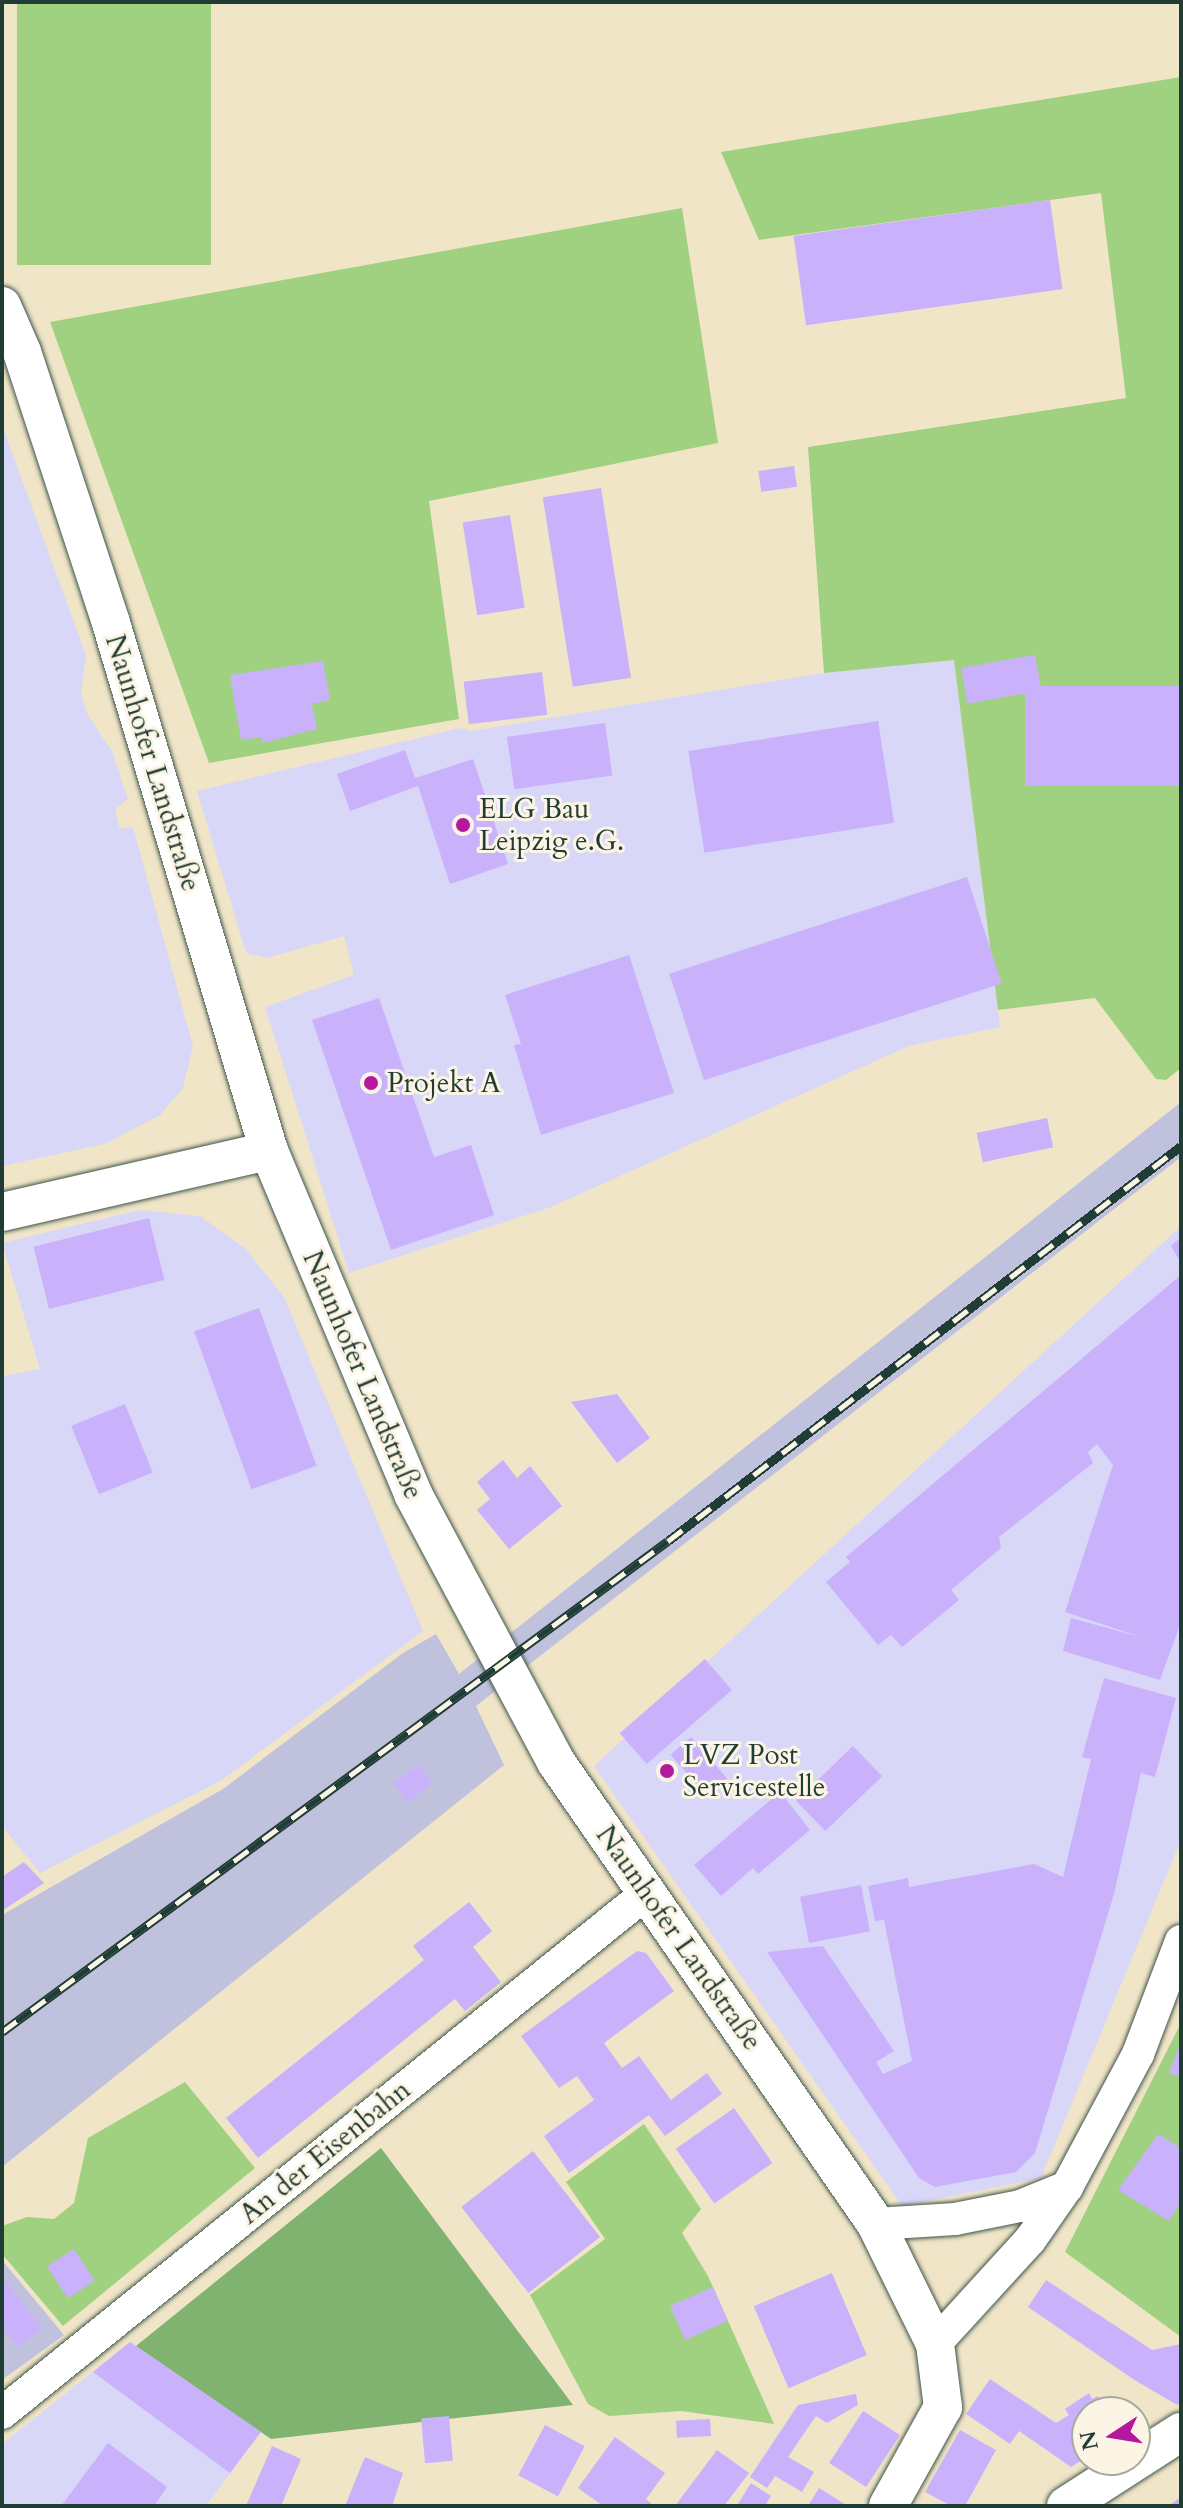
<!DOCTYPE html>
<html>
<head>
<meta charset="utf-8">
<style>
	body { margin:0 }
	#map { position:relative; width:1183px; height:2508px; overflow:hidden; background:#f1e5c8; font-family:Cardo,serif }
	div>[style] { position:absolute }
	.built>* { inset:0; background:#d9d7f8 }
	.industrial>* { inset:0; background:#c0c2dd }
	.green>* { inset:0; background:#9fd181; transform-origin:0 0 }
	.forest>* { inset:0; background:#7fb36f }
	.building>* { inset:0; background:#c9b1fc; transform-origin:0 0 }
	.roads { filter:drop-shadow(0 0 2px #3e564a) drop-shadow(0 0 2px #3e564a) }
	.minor>* { height:32px; margin:-16px; padding:0 16px; transform-origin:16px; border-radius:16px; background:#fff }
	.tertiary>* { height:38px; margin:-19px; padding:0 19px; transform-origin:19px; border-radius:19px; background:#fff }
	.rail>* { height:9px; margin-top:-4.5px; transform-origin:0; background:repeating-linear-gradient(90deg,#fcf5e5 0 18px,#1f3d34 0 36px); box-sizing:border-box; border-block:2px solid #1f3d34 }
	.dots>* { width:22px; height:22px; translate:-50% -50%; box-sizing:border-box; border:4px solid #fcf5e5; border-radius:50% }
	span { translate:-50% -50%; white-space:nowrap; text-align:center; line-height:1.15; -webkit-text-stroke:6px #fcf5e5; paint-order:stroke }
	.street-label { font-size:28px; color:#1f3d34 }
	.poi-label { font-size:28px; color:#1f3d34 }
	.left { translate:0 -50%; text-align:left }
	.frame { position:absolute; inset:0; border:4px solid #1f3d34; pointer-events:none }
	.north { position:absolute; left:1071px; top:2396px; width:80px; height:80px; box-sizing:border-box; background:#fcf5e5; border:2px solid #a4ab9e; border-radius:50%; rotate:258deg; font-size:22px; font-weight:700; line-height:32px; text-align:center; color:#1f3d34 }
	.north::after { content:''; display:block; margin:auto; width:28px; height:36px; background:#b5179e; clip-path:polygon(50% 0,100% 100%,50% 72%,0 100%) }
</style>
</head>
<body>
<div id="map">
	<div class="built">
		<i style="clip-path:polygon(2px 425px,86px 655px,81px 694px,88px 716px,112px 751px,128px 799px,115px 809px,120px 829px,133px 827px,193px 1046px,183px 1088px,160px 1115px,105px 1144px,2px 1166px)"></i>
		<i style="clip-path:polygon(954px 660px,1000px 1027px,909px 1046px,551px 1207px,349px 1273px,265px 1007px,354px 975px,344px 936px,267px 958px,246px 953px,197px 791px,460px 728px,471px 731px,824px 673px)"></i>
		<i style="clip-path:polygon(139px 1210px,200px 1216px,246px 1249px,284px 1297px,423px 1631px,222px 1780px,40px 1873px,2px 1826px,2px 1376px,40px 1369px,2px 1243px)"></i>
		<i style="clip-path:polygon(1181px 1226px,1181px 1840px,1041px 2178px,902px 2206px,594px 1766px)"></i>
		<i style="clip-path:polygon(130px 2342px,261px 2432px,206px 2506px,2px 2506px,2px 2444px)"></i>
	</div>
	<div class="industrial">
		<i style="clip-path:polygon(1181px 1102px,1181px 1157px,476px 1706px,504px 1765px,2px 2167px,2px 1915px,223px 1789px,403px 1653px,436px 1634px,459px 1674px)"></i>
		<i style="clip-path:polygon(2px 2260px,64px 2335px,2px 2380px)"></i>
	</div>
	<div class="green">
		<i style="left:17px;top:2px;width:194px;height:263px"></i>
		<i style="clip-path:polygon(1181px 77px,1181px 1068px,1166px 1080px,1156px 1079px,1095px 998px,998px 1010px,954px 660px,824px 673px,808px 447px,1126px 398px,1101px 193px,759px 240px,721px 152px)"></i>
		<i style="clip-path:polygon(682px 208px,718px 443px,429px 501px,459px 719px,209px 763px,50px 322px)"></i>
		<i style="clip-path:polygon(1181px 2023px,1181px 2337px,1065px 2252px)"></i>
		<i style="clip-path:polygon(185px 2082px,255px 2168px,63px 2326px,2px 2254px,2px 2226px,27px 2217px,54px 2219px,74px 2203px,88px 2138px)"></i>
		<i style="clip-path:polygon(644px 2124px,701px 2209px,682px 2233px,708px 2276px,774px 2424px,681px 2411px,609px 2416px,588px 2404px,530px 2295px,605px 2239px,566px 2182px)"></i>
	</div>
	<div class="forest">
		<i style="clip-path:polygon(381px 2148px,573px 2405px,271px 2439px,136px 2346px)"></i>
	</div>
	<div class="building">
		<i style="left:1050px;top:200px;width:90px;height:259px;rotate:82deg"></i>
		<i style="left:794px;top:466px;width:21px;height:36px;rotate:82deg"></i>
		<i style="left:601px;top:488px;width:192px;height:59px;rotate:81deg"></i>
		<i style="left:510px;top:515px;width:94px;height:48px;rotate:81deg"></i>
		<i style="left:1035px;top:655px;width:36px;height:75px;rotate:80deg"></i>
		<i style="clip-path:polygon(323px 661px,330px 700px,312px 704px,317px 729px,263px 743px,262px 737px,241px 740px,230px 675px)"></i>
		<i style="left:542px;top:672px;width:43px;height:79px;rotate:83deg"></i>
		<i style="left:1181px;top:686px;width:100px;height:156px;rotate:90deg"></i>
		<i style="left:878px;top:721px;width:103px;height:192px;rotate:81deg"></i>
		<i style="left:605px;top:723px;width:53px;height:99px;rotate:82deg"></i>
		<i style="clip-path:polygon(405px 750px,415px 778px,473px 759px,508px 864px,450px 884px,418px 786px,350px 811px,337px 774px)"></i>
		<i style="left:967px;top:877px;width:112px;height:313px;rotate:72deg"></i>
		<i style="clip-path:polygon(629px 955px,674px 1093px,541px 1135px,514px 1045px,521px 1044px,505px 995px)"></i>
		<i style="clip-path:polygon(379px 998px,434px 1157px,471px 1145px,494px 1215px,391px 1250px,312px 1020px)"></i>
		<i style="left:1047px;top:1118px;width:30px;height:72px;rotate:78deg"></i>
		<i style="left:149px;top:1218px;width:64px;height:119px;rotate:76deg"></i>
		<i style="clip-path:polygon(1181px 1237px,1181px 1263px,1171px 1246px)"></i>
		<i style="clip-path:polygon(1181px 1275px,1181px 1622px,1160px 1680px,1063px 1651px,1071px 1618px,1144px 1638px,1065px 1612px,1113px 1465px,1097px 1444px,1088px 1452px,1093px 1463px,999px 1537px,1001px 1548px,951px 1590px,959px 1600px,902px 1647px,891px 1635px,878px 1645px,826px 1582px,850px 1562px,846px 1557px)"></i>
		<i style="left:259px;top:1308px;width:168px;height:69px;rotate:70deg"></i>
		<i style="clip-path:polygon(617px 1394px,650px 1438px,617px 1463px,571px 1402px)"></i>
		<i style="left:125px;top:1404px;width:74px;height:58px;rotate:68deg"></i>
		<i style="clip-path:polygon(503px 1460px,517px 1478px,530px 1466px,562px 1506px,509px 1549px,477px 1510px,490px 1499px,477px 1482px)"></i>
		<i style="left:705px;top:1659px;width:41px;height:113px;rotate:49deg"></i>
		<i style="clip-path:polygon(1104px 1678px,1176px 1698px,1155px 1777px,1141px 1773px,1114px 1894px,1035px 2153px,1016px 2172px,935px 2187px,919px 2178px,767px 1952px,823px 1946px,894px 2051px,876px 2062px,883px 2074px,912px 2061px,884px 1920px,875px 1921px,868px 1886px,908px 1878px,909px 1887px,1034px 1864px,1063px 1877px,1091px 1759px,1082px 1757px)"></i>
		<i style="left:691px;top:1737px;width:55px;height:27px;rotate:49deg"></i>
		<i style="left:853px;top:1746px;width:42px;height:79px;rotate:46deg"></i>
		<i style="left:418px;top:1765px;width:23px;height:31px;rotate:52deg"></i>
		<i style="clip-path:polygon(780px 1792px,810px 1830px,758px 1874px,753px 1868px,721px 1896px,694px 1865px)"></i>
		<i style="clip-path:polygon(24px 1862px,44px 1883px,2px 1911px,2px 1877px)"></i>
		<i style="left:861px;top:1885px;width:47px;height:62px;rotate:79deg"></i>
		<i style="clip-path:polygon(469px 1902px,492px 1931px,473px 1947px,501px 1982px,465px 2011px,455px 1999px,258px 2158px,226px 2118px,424px 1960px,413px 1946px)"></i>
		<i style="clip-path:polygon(637px 1951px,646px 1953px,674px 1991px,604px 2043px,622px 2068px,639px 2056px,671px 2100px,707px 2073px,722px 2094px,665px 2136px,649px 2115px,569px 2173px,544px 2136px,594px 2100px,577px 2076px,559px 2088px,521px 2036px)"></i>
		<i style="clip-path:polygon(1181px 2042px,1181px 2077px,1169px 2073px)"></i>
		<i style="left:734px;top:2108px;width:67px;height:71px;rotate:55deg"></i>
		<i style="clip-path:polygon(1158px 2134px,1181px 2148px,1181px 2202px,1169px 2221px,1118px 2190px)"></i>
		<i style="left:533px;top:2151px;width:109px;height:91px;rotate:52deg"></i>
		<i style="left:74px;top:2249px;width:38px;height:32px;rotate:57deg"></i>
		<i style="left:832px;top:2273px;width:89px;height:85px;rotate:67deg"></i>
		<i style="clip-path:polygon(2px 2276px,42px 2328px,18px 2347px,2px 2327px)"></i>
		<i style="clip-path:polygon(1046px 2280px,1152px 2350px,1181px 2344px,1181px 2402px,1177px 2405px,1133px 2379px,1028px 2307px)"></i>
		<i style="left:713px;top:2287px;width:37px;height:47px;rotate:66deg"></i>
		<i style="clip-path:polygon(130px 2342px,261px 2432px,230px 2473px,93px 2372px)"></i>
		<i style="clip-path:polygon(990px 2379px,1056px 2423px,1069px 2415px,1065px 2409px,1089px 2393px,1092px 2399px,1098px 2396px,1108px 2412px,1087px 2412px,1087px 2457px,1071px 2467px,1019px 2431px,1010px 2444px,966px 2414px)"></i>
		<i style="clip-path:polygon(856px 2394px,858px 2405px,827px 2423px,816px 2416px,788px 2457px,814px 2472px,802px 2492px,775px 2476px,767px 2488px,750px 2477px,798px 2405px)"></i>
		<i style="left:863px;top:2411px;width:44px;height:62px;rotate:33deg"></i>
		<i style="left:449px;top:2416px;width:45px;height:28px;rotate:85deg"></i>
		<i style="left:710px;top:2419px;width:17px;height:34px;rotate:87deg"></i>
		<i style="left:545px;top:2425px;width:45px;height:57px;rotate:28deg"></i>
		<i style="clip-path:polygon(960px 2430px,996px 2450px,965px 2506px,951px 2506px,925px 2492px)"></i>
		<i style="clip-path:polygon(615px 2437px,665px 2473px,646px 2499px,654px 2506px,603px 2506px,578px 2488px)"></i>
		<i style="clip-path:polygon(108px 2443px,167px 2487px,154px 2506px,61px 2506px)"></i>
		<i style="clip-path:polygon(272px 2446px,301px 2459px,281px 2506px,246px 2506px)"></i>
		<i style="clip-path:polygon(717px 2450px,749px 2473px,724px 2506px,675px 2506px)"></i>
		<i style="clip-path:polygon(365px 2457px,403px 2473px,392px 2506px,345px 2506px)"></i>
		<i style="clip-path:polygon(751px 2483px,771px 2496px,765px 2506px,738px 2504px)"></i>
		<i style="clip-path:polygon(819px 2488px,848px 2506px,808px 2506px)"></i>
		<i style="clip-path:polygon(1181px 2497px,1181px 2506px,1168px 2506px)"></i>
	</div>
	<div class="roads">
		<div class="minor">
			<i style="left:876px;top:2224px;width:79px;rotate:-3.6deg"></i>
			<i style="left:955px;top:2219px;width:66px;rotate:-11.3deg"></i>
			<i style="left:1020px;top:2206px;width:51px;rotate:-22deg"></i>
			<i style="left:935px;top:2344px;width:141px;rotate:-47.6deg"></i>
			<i style="left:1030px;top:2240px;width:65px;rotate:-55.1deg"></i>
			<i style="left:1067px;top:2187px;width:151px;rotate:-61.9deg"></i>
			<i style="left:1138px;top:2054px;width:121px;rotate:-69.2deg"></i>
			<i style="left:2px;top:2413px;width:830px;rotate:-38.89deg"></i>
		</div>
		<div class="tertiary">
			<i style="left:2px;top:306px;width:50px;rotate:66.5deg"></i>
			<i style="left:22px;top:352px;width:285px;rotate:71.8deg"></i>
			<i style="left:111px;top:623px;width:551px;rotate:73.34deg"></i>
			<i style="left:269px;top:1151px;width:372px;rotate:67.2deg"></i>
			<i style="left:413px;top:1494px;width:304px;rotate:61.9deg"></i>
			<i style="left:556px;top:1762px;width:562px;rotate:55.29deg"></i>
			<i style="left:876px;top:2224px;width:134px;rotate:63.8deg"></i>
			<i style="left:935px;top:2344px;width:64px;rotate:82.8deg"></i>
			<i style="left:943px;top:2407px;width:113px;rotate:119.1deg"></i>
			<i style="left:2px;top:1212px;width:274px;rotate:-12.9deg"></i>
			<i style="left:1066px;top:2506px;width:137px;rotate:-32.8deg"></i>
		</div>
	</div>
	<div class="rail">
		<i style="left:2px;top:2032px;width:827px;rotate:-36.4deg"></i>
		<i style="left:668px;top:1541px;width:647px;rotate:-37.6deg"></i>
	</div>
	<div class="dots">
		<i style="left:463px;top:825px;background:#b5179e"></i>
		<i style="left:371px;top:1083px;background:#b5179e"></i>
		<i style="left:667px;top:1771px;background:#b5179e"></i>
	</div>
	<div class="street-label">
		<span style="left:153px;top:763px;rotate:73deg">Naunhofer Landstraße</span>
		<span style="left:363px;top:1375px;rotate:67deg">Naunhofer Landstraße</span>
		<span style="left:679px;top:1938px;rotate:55deg">Naunhofer Landstraße</span>
		<span style="left:325px;top:2152px;rotate:-39deg">An der Eisenbahn</span>
	</div>
	<div class="poi-label">
		<span class="left" style="left:479px;top:825px">ELG Bau<br>Leipzig e.G.</span>
		<span class="left" style="left:387px;top:1083px">Projekt A</span>
		<span class="left" style="left:683px;top:1771px">LVZ Post<br>Servicestelle</span>
	</div>
	<div class="frame"></div>
	<div class="north">N</div>
</div>
</body>
</html>
